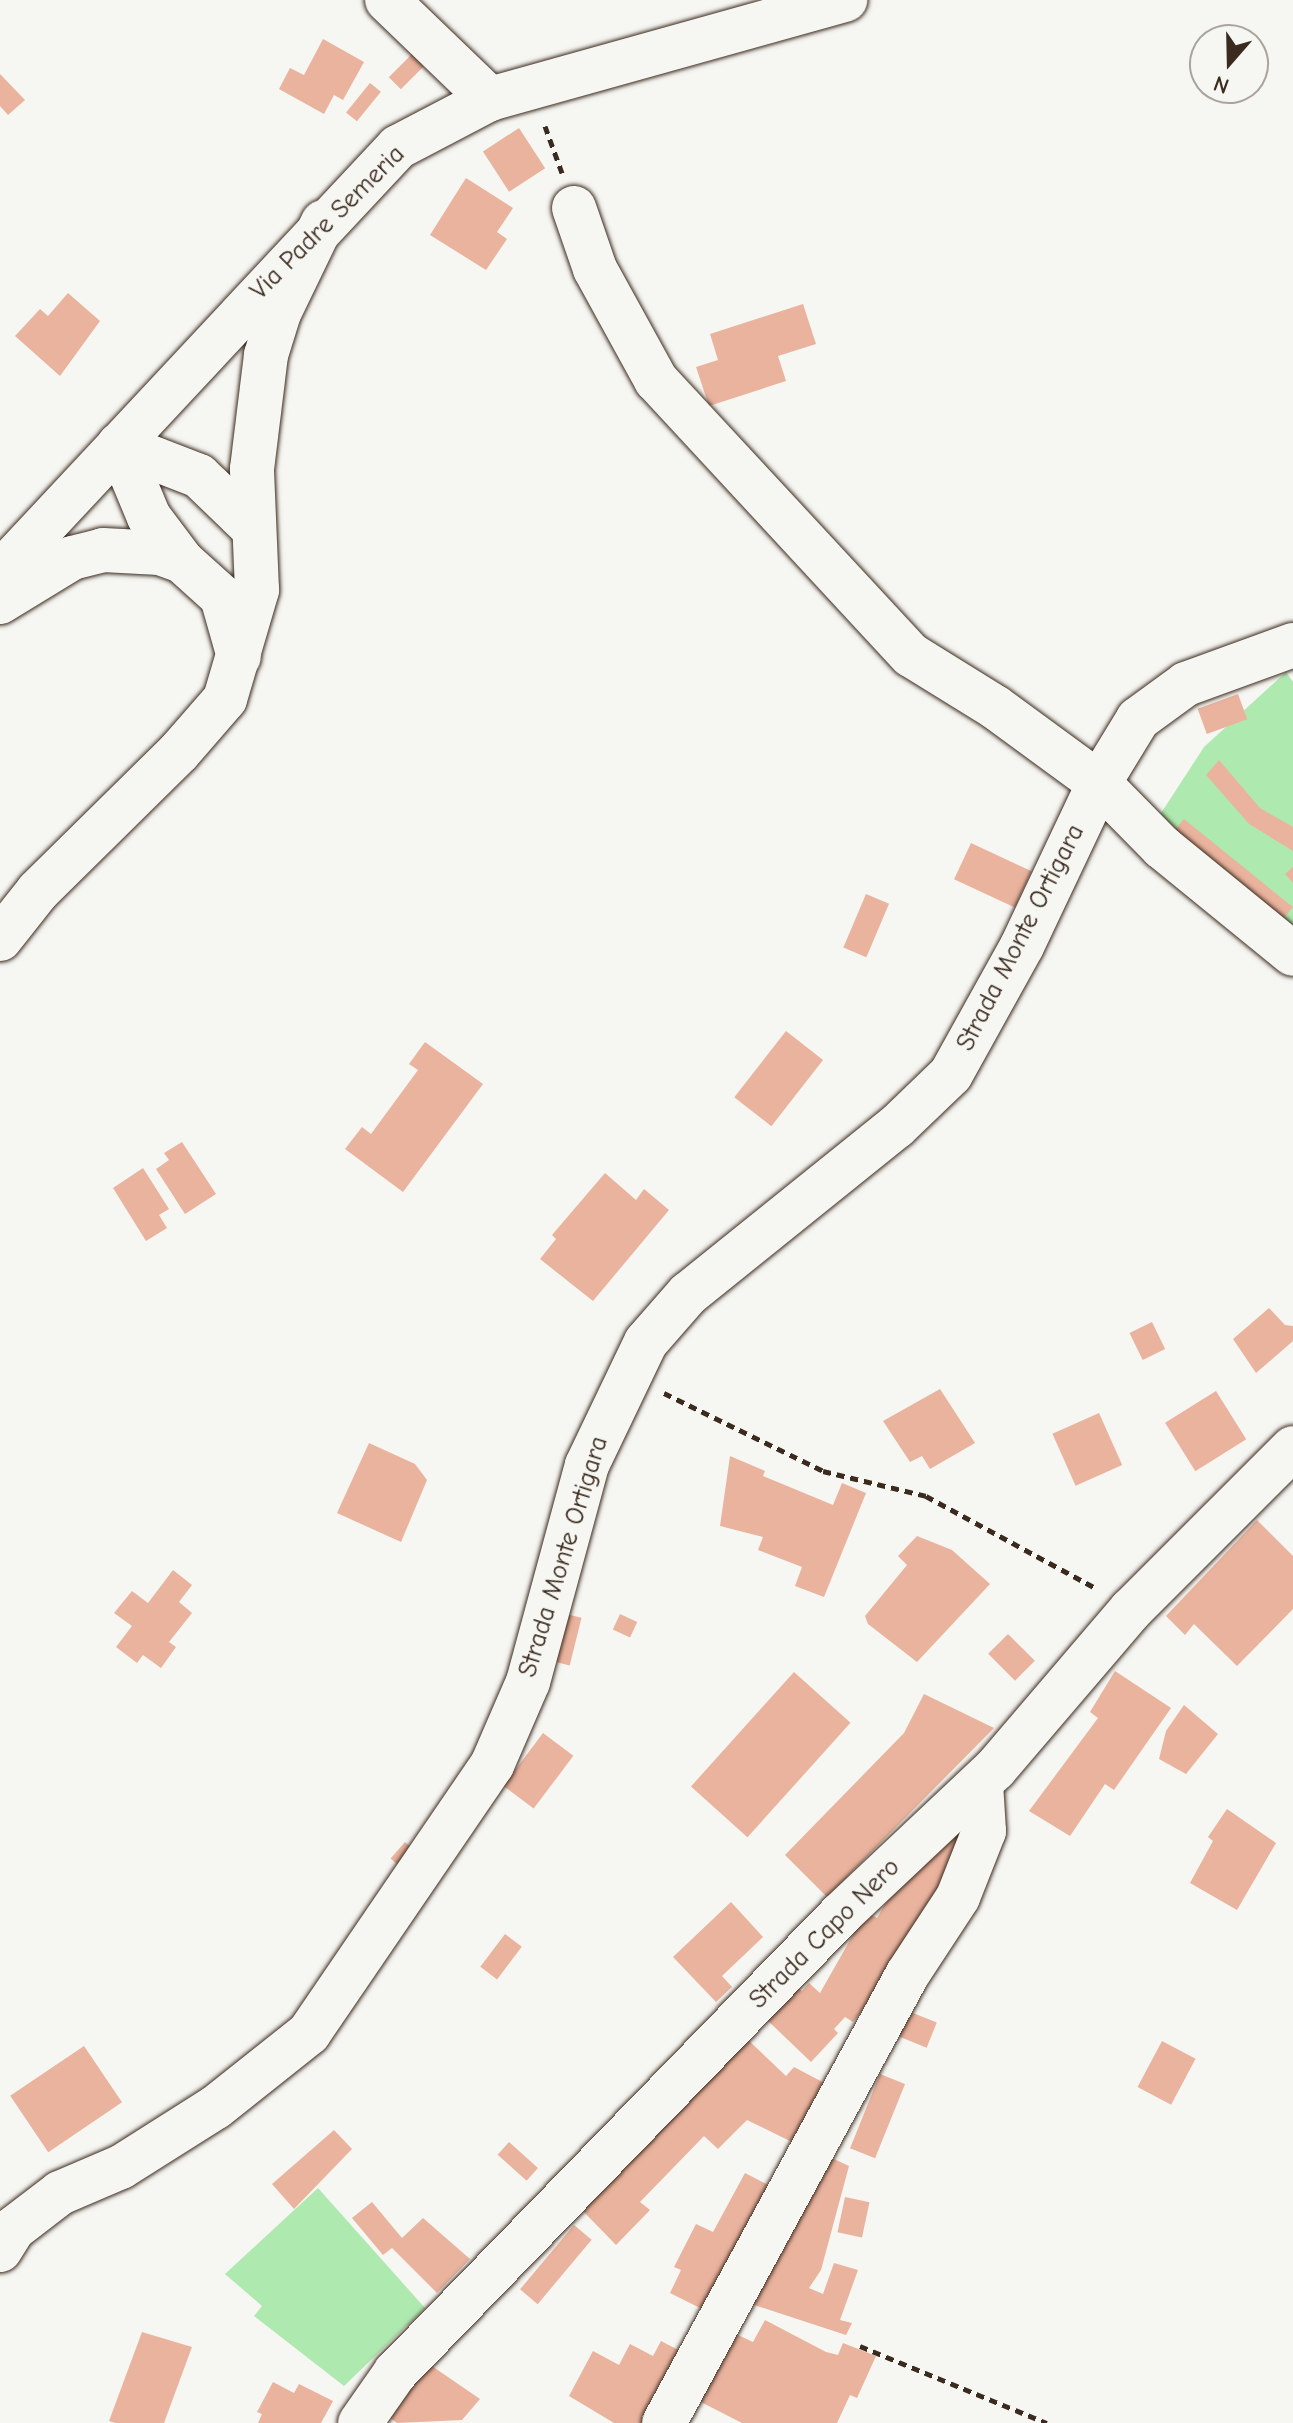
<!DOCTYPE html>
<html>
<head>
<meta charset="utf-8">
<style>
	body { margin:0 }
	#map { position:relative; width:1293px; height:2423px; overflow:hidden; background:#f6f6f2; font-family:"Comic Neue",sans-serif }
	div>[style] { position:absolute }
	.green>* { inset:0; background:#aeeab0 }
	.building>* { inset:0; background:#eab39e; transform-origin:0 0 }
	.path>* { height:5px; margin-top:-2.5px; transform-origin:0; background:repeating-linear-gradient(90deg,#3b2a1e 0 8px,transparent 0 14px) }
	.roads { filter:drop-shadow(0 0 2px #3b2a1e) drop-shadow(0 0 2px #3b2a1e) }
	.minor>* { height:44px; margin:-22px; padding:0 22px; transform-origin:22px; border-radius:22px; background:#f6f6f2 }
	.major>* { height:44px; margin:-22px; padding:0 22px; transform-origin:22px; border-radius:22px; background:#f6f6f2 }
	.highway>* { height:44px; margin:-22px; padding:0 22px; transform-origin:22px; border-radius:22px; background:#f6f6f2 }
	span { translate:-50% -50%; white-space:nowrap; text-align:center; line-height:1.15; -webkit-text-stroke:7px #f6f6f2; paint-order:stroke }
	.street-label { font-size:26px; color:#3b2a1e }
	.north { position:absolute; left:1189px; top:24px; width:80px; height:80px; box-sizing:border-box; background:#f6f6f2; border:2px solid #aba49d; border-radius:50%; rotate:200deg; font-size:22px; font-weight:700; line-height:32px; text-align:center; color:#3b2a1e }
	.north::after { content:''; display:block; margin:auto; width:28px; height:36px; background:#3b2a1e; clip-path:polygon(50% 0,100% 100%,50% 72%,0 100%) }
</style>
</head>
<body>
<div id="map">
	<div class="green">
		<i style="clip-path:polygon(1286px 672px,1293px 682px,1293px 938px,1154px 824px,1204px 747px)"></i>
		<i style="clip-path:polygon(318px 2188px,425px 2308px,344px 2386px,254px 2316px,262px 2306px,225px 2274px)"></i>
	</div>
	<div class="building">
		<i style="clip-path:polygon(323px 39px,364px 62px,343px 100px,334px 95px,324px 114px,279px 89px,290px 68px,304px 75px)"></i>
		<i style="left:415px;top:51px;width:17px;height:37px;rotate:45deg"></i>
		<i style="clip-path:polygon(0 74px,25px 100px,8px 115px,0 106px)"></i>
		<i style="left:370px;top:83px;width:14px;height:38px;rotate:39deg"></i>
		<i style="left:519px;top:128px;width:48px;height:43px;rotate:57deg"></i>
		<i style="clip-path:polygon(466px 178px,513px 208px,497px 232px,507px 239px,486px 270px,430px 235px)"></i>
		<i style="clip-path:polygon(68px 293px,100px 321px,60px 376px,15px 336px,40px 309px,48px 316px)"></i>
		<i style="clip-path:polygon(803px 304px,816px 344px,778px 356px,786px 381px,709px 406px,696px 367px,718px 360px,710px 334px)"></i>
		<i style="left:1238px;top:694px;width:27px;height:43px;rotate:70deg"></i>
		<i style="clip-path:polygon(1219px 760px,1260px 808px,1293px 827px,1293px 851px,1249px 824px,1206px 775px)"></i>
		<i style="left:1184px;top:819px;width:140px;height:22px;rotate:39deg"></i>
		<i style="left:971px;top:843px;width:67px;height:40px;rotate:25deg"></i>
		<i style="clip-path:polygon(1293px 867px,1293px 883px,1285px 874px)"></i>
		<i style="left:866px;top:894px;width:25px;height:58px;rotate:23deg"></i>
		<i style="left:786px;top:1031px;width:47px;height:84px;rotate:38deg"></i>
		<i style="clip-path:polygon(425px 1042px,483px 1084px,403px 1192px,345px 1149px,362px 1127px,371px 1134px,418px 1070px,409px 1064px)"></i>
		<i style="clip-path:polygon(182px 1142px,216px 1194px,185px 1214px,156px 1169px,169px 1160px,164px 1153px)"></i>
		<i style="clip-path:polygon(143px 1168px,169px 1209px,159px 1215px,167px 1228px,146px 1241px,113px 1188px)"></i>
		<i style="clip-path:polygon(605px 1173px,636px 1200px,644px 1189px,669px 1210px,593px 1301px,540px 1259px,556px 1239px,552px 1235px)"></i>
		<i style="clip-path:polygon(1269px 1308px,1285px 1325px,1293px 1326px,1293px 1341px,1256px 1373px,1233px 1339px)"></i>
		<i style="left:1152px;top:1322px;width:30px;height:25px;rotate:64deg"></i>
		<i style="clip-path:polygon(940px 1389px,975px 1443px,930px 1469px,922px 1456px,910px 1462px,883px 1421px)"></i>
		<i style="left:1216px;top:1391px;width:57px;height:60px;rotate:58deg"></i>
		<i style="left:1099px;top:1413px;width:57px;height:51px;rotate:66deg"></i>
		<i style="clip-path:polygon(369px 1443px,415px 1464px,427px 1480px,401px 1542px,337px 1513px)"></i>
		<i style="clip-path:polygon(730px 1456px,765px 1471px,763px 1476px,833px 1505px,842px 1483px,866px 1493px,824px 1597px,795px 1586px,802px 1567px,758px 1550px,763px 1537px,720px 1526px)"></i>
		<i style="clip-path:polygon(1257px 1520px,1293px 1556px,1293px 1609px,1237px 1666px,1194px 1624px,1185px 1635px,1166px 1616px)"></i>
		<i style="clip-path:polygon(917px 1536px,952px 1550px,990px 1584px,917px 1662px,868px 1624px,865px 1616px,907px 1565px,898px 1556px)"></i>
		<i style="clip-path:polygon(173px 1570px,192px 1585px,179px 1602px,192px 1613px,169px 1642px,176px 1647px,161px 1668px,143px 1655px,137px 1663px,116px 1647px,132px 1626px,114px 1613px,132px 1591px,148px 1603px)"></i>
		<i style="left:566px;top:1614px;width:16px;height:49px;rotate:14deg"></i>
		<i style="left:620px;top:1614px;width:19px;height:17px;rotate:25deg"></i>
		<i style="left:1008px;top:1634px;width:38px;height:28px;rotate:45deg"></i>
		<i style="clip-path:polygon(1115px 1671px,1171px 1708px,1114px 1790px,1105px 1784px,1070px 1836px,1029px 1811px,1098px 1718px,1090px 1712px)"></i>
		<i style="left:794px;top:1672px;width:76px;height:154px;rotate:42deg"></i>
		<i style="clip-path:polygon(924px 1694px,994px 1728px,827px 1897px,785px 1855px,904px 1733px)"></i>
		<i style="clip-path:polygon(1184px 1705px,1218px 1734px,1186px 1774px,1159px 1759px,1166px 1731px)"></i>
		<i style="left:543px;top:1733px;width:38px;height:66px;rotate:37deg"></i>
		<i style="clip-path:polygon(1227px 1809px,1276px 1843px,1237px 1910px,1190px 1883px,1213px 1841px,1208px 1837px)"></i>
		<i style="clip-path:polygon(954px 1828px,969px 1836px,900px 1963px,853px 2022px,845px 2017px,834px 2029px,838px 2033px,811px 2062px,765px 2018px,796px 1986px,802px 1991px,809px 1983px,820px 1993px,866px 1912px,877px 1918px,892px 1892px)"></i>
		<i style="left:405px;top:1842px;width:11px;height:22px;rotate:41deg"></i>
		<i style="clip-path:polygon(731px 1902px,763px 1937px,722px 1976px,732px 1987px,716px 2002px,673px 1957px)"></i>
		<i style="left:505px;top:1934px;width:21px;height:41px;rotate:37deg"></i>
		<i style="left:908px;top:2011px;width:31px;height:27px;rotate:22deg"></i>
		<i style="clip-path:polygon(746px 2038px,786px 2076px,794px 2067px,832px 2087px,802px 2147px,747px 2120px,718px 2149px,704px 2136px,640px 2202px,650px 2210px,616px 2245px,579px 2207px)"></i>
		<i style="left:1162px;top:2041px;width:38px;height:52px;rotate:28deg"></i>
		<i style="left:84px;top:2046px;width:68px;height:89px;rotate:56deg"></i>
		<i style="left:880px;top:2074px;width:27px;height:80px;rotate:22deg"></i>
		<i style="clip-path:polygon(334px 2130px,352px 2149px,294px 2209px,272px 2184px)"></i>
		<i style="left:509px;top:2142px;width:39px;height:17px;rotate:42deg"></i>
		<i style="clip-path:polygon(823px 2154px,849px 2166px,821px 2270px,809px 2288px,823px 2294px,834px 2263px,858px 2270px,840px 2320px,852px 2323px,846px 2335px,751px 2304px)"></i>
		<i style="clip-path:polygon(745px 2173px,776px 2189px,712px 2314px,670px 2293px,681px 2270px,674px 2267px,696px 2224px,713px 2232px)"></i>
		<i style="left:845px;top:2197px;width:25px;height:36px;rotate:12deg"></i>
		<i style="clip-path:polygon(372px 2202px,402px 2238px,423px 2218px,470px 2259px,437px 2293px,392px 2248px,383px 2255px,352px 2218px)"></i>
		<i style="left:574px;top:2225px;width:23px;height:84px;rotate:40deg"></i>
		<i style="clip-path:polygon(765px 2320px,826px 2352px,838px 2355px,843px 2343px,876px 2356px,857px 2398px,850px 2395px,837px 2423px,742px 2423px,693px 2398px,727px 2330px,753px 2342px)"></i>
		<i style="clip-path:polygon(142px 2332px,192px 2347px,164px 2423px,115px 2423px,109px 2421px)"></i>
		<i style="clip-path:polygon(661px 2341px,688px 2355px,652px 2423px,614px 2423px,569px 2396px,593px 2351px,619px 2365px,630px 2344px,653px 2356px)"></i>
		<i style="clip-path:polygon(426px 2362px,480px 2399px,462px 2420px,397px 2423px,385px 2414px)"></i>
		<i style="clip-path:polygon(273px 2382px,294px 2393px,299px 2384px,333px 2401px,321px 2423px,258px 2423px,262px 2414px,257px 2412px)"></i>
	</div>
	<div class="path">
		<i style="left:545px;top:126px;width:50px;rotate:70.1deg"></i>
		<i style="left:664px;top:1393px;width:177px;rotate:26.1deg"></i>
		<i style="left:823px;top:1471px;width:106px;rotate:13.6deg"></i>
		<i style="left:926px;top:1496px;width:195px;rotate:28.5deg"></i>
		<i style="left:860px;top:2346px;width:202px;rotate:22.4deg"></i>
	</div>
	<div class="roads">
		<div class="minor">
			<i style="left:387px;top:0;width:143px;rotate:43.9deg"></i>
			<i style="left:574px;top:208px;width:65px;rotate:71deg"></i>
			<i style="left:595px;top:269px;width:127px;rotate:61.2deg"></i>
			<i style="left:656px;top:380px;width:375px;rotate:47.2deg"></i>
			<i style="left:911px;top:655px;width:99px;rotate:31.8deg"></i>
			<i style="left:995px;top:707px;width:129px;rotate:36.2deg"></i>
			<i style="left:1099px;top:783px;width:90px;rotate:45.5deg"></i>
			<i style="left:1162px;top:847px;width:169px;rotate:39.2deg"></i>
			<i style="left:360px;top:2423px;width:61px;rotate:-55deg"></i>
			<i style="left:395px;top:2373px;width:639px;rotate:-45.82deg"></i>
			<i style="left:840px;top:1915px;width:213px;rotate:-43.3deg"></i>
			<i style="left:995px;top:1769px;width:209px;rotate:-49.5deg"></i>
			<i style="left:1131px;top:1610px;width:229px;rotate:-45deg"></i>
			<i style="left:664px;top:2423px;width:510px;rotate:-61.52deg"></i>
			<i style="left:907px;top:1975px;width:93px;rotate:-56.8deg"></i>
			<i style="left:958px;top:1897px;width:71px;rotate:-68.5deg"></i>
			<i style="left:984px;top:1831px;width:48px;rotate:-93.6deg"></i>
		</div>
		<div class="major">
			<i style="left:0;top:573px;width:583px;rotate:-46.95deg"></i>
			<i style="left:398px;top:147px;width:104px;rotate:-27.6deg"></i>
			<i style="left:490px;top:99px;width:369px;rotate:-15.6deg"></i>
			<i style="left:0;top:2250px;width:25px;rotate:-58deg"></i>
			<i style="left:13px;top:2229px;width:59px;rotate:-37.5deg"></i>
			<i style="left:60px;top:2193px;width:66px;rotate:-23.1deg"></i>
			<i style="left:121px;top:2167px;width:112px;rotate:-32.3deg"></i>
			<i style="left:216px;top:2107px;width:119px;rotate:-38.5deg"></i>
			<i style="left:309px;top:2033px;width:325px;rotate:-55.7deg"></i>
			<i style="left:492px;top:1765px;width:90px;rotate:-66.6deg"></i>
			<i style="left:528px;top:1682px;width:225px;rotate:-74.8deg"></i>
			<i style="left:587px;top:1465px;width:136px;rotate:-64.4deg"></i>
			<i style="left:646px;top:1342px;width:64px;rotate:-48.8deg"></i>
			<i style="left:688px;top:1294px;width:267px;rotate:-38.8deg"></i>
			<i style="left:896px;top:1127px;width:76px;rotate:-43.9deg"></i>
			<i style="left:951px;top:1074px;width:146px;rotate:-61deg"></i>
			<i style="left:1022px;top:946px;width:180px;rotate:-64.7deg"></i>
			<i style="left:1099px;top:783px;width:75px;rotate:-58.6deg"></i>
			<i style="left:1138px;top:719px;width:59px;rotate:-36.1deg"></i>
			<i style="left:1186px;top:684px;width:114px;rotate:-20deg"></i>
		</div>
		<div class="highway">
			<i style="left:119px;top:445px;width:86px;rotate:21.2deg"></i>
			<i style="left:199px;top:476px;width:76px;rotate:43.9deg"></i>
			<i style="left:119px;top:445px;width:78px;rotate:67.4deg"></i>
			<i style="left:149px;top:517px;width:55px;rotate:53.1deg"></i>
			<i style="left:0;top:602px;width:84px;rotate:-31.4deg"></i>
			<i style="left:72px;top:558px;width:32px;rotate:-14deg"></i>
			<i style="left:103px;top:550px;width:57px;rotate:3deg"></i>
			<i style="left:160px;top:553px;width:23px;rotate:20deg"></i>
			<i style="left:182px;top:561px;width:54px;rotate:42deg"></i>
			<i style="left:222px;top:597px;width:62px;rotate:74.2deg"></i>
			<i style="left:0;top:939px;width:61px;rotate:-51.6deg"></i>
			<i style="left:38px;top:891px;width:198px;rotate:-44.6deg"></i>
			<i style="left:179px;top:752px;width:70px;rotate:-49deg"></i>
			<i style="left:225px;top:699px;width:114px;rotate:-73.6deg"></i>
			<i style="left:257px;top:590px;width:121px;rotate:-92.4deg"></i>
			<i style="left:252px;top:469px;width:115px;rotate:-83deg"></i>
			<i style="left:266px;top:355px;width:44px;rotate:-72.8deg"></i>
			<i style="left:279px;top:313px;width:101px;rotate:-64.2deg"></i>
		</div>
	</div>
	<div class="street-label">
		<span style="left:328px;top:223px;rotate:-45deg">Via Padre Semeria</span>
		<span style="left:1021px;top:938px;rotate:-63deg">Strada Monte Ortigara</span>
		<span style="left:564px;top:1557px;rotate:-73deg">Strada Monte Ortigara</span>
		<span style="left:825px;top:1934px;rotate:-45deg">Strada Capo Nero</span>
	</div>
	<div class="north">N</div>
</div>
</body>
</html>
